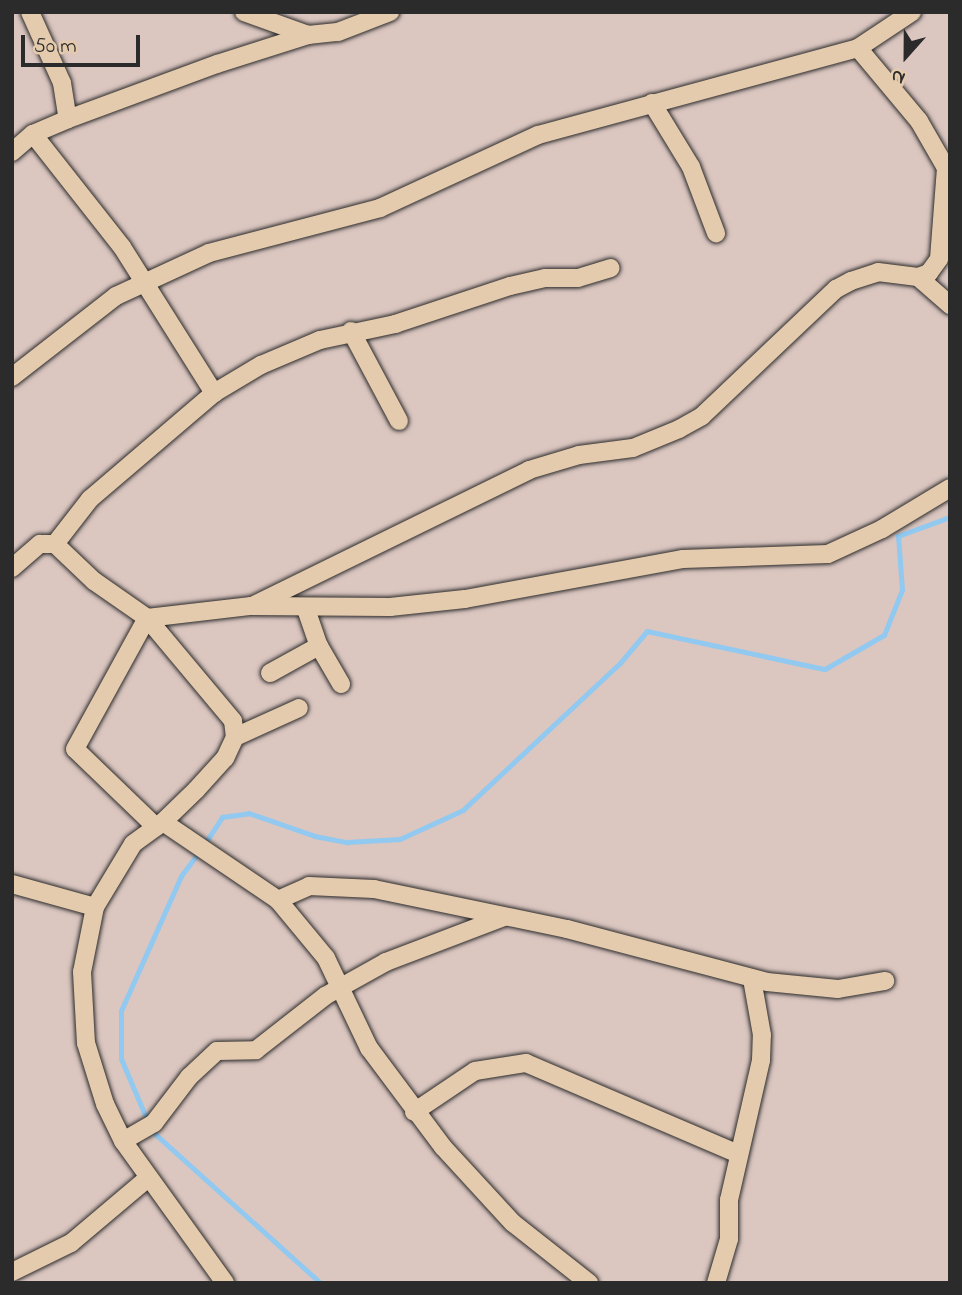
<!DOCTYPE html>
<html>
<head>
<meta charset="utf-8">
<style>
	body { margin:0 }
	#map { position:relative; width:962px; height:1295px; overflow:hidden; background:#dbc6c0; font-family:"Indie Flower",sans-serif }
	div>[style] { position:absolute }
	.stream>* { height:4.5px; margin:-2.25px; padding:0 2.25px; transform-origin:2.25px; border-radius:2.25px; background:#91c9f0 }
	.roads { filter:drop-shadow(0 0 2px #2b2b2b) drop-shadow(0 0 2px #2b2b2b) }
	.minor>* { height:18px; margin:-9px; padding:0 9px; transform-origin:9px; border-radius:9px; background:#e5cbad }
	span { translate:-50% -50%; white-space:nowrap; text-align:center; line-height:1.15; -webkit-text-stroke:5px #e5cbad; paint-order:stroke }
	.frame { position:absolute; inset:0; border:14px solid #2b2b2b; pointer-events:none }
	.north { position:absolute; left:871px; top:21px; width:70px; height:70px; -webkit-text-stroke:5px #e5cbad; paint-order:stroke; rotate:201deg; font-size:19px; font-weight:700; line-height:28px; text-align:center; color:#2b2b2b }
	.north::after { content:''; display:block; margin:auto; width:24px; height:32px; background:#2b2b2b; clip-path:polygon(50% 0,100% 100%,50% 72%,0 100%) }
	.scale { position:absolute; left:21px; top:35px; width:119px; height:32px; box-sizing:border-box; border:4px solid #2b2b2b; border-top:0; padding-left:9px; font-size:21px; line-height:24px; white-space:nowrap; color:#2b2b2b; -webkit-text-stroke:5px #e5cbad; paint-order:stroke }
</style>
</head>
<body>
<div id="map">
	<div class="stream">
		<i style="left:204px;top:845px;width:33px;rotate:-57deg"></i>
		<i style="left:222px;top:817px;width:27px;rotate:-8deg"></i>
		<i style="left:249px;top:813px;width:70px;rotate:19.2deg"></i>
		<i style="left:315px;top:836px;width:33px;rotate:11deg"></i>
		<i style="left:347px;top:842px;width:53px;rotate:-3.2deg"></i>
		<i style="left:400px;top:839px;width:69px;rotate:-24.7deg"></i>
		<i style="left:463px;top:810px;width:216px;rotate:-43.1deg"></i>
		<i style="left:621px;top:662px;width:40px;rotate:-50deg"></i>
		<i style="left:647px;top:631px;width:182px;rotate:12.1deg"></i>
		<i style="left:825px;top:669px;width:68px;rotate:-30deg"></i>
		<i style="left:884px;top:635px;width:48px;rotate:-68.2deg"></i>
		<i style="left:902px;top:590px;width:54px;rotate:-94.2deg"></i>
		<i style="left:898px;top:536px;width:55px;rotate:-20.1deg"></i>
		<i style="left:147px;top:1120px;width:66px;rotate:-113.1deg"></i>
		<i style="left:121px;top:1059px;width:48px;rotate:-90deg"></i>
		<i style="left:121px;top:1011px;width:148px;rotate:-66deg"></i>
		<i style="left:181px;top:876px;width:30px;rotate:-53deg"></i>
		<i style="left:152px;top:1131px;width:227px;rotate:42deg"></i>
	</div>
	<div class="roads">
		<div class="minor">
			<i style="left:30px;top:12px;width:78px;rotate:65.7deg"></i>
			<i style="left:62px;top:83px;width:36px;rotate:81deg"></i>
			<i style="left:244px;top:12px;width:68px;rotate:19.8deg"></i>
			<i style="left:858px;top:48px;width:95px;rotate:50.1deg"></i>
			<i style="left:919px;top:121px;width:54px;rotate:60.1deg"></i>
			<i style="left:946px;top:168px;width:91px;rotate:94.4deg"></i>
			<i style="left:939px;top:259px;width:17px;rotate:126deg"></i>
			<i style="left:929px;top:273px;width:12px;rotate:160deg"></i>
			<i style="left:652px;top:103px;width:75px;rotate:58.6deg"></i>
			<i style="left:691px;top:167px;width:71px;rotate:69.3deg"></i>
			<i style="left:33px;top:134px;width:144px;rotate:51.8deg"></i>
			<i style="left:122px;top:247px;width:173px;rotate:57.8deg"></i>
			<i style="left:12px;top:152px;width:28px;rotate:-41deg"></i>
			<i style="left:33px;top:134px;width:38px;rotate:-23deg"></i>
			<i style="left:68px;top:119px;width:159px;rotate:-20.3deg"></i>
			<i style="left:217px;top:64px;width:96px;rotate:-17.7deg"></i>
			<i style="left:308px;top:35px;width:30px;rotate:-6deg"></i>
			<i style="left:338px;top:32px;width:56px;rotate:-21deg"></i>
			<i style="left:351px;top:331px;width:102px;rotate:61.9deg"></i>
			<i style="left:12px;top:377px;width:132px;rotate:-37.9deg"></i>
			<i style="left:116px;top:296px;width:102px;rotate:-24.8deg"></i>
			<i style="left:209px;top:253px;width:177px;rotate:-14.7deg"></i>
			<i style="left:380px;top:208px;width:174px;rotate:-24.8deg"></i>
			<i style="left:538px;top:135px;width:332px;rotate:-15.2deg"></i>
			<i style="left:858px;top:48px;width:65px;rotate:-33.7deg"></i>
			<i style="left:55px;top:544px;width:57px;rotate:-52.1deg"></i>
			<i style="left:90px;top:499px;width:163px;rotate:-40.5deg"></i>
			<i style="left:214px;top:393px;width:55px;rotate:-30.8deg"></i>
			<i style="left:261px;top:365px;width:64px;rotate:-23deg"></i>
			<i style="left:320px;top:340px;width:77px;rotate:-12deg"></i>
			<i style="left:395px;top:324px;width:121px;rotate:-18.3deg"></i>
			<i style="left:510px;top:286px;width:36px;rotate:-13deg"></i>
			<i style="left:545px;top:278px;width:33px"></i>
			<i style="left:578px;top:278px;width:34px;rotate:-17deg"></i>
			<i style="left:12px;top:568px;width:37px;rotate:-41deg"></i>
			<i style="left:40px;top:544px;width:15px"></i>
			<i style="left:55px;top:544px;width:54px;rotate:43.5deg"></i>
			<i style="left:94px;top:581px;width:65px;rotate:34.9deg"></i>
			<i style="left:147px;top:618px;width:105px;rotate:-6.6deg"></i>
			<i style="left:251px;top:606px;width:139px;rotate:0.4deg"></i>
			<i style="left:390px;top:607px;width:75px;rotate:-6.1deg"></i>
			<i style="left:465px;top:599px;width:222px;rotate:-10.4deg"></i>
			<i style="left:683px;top:559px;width:145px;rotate:-2deg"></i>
			<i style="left:828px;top:554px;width:60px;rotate:-24.8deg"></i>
			<i style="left:882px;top:529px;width:79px;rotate:-31.1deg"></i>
			<i style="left:252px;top:606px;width:309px;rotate:-26.1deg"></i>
			<i style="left:529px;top:470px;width:52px;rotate:-16.7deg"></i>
			<i style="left:579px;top:455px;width:54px;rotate:-7.4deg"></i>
			<i style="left:633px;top:448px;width:50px;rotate:-22.4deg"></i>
			<i style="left:679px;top:429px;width:26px;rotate:-29deg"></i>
			<i style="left:702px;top:416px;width:185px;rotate:-43.5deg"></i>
			<i style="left:836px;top:289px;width:17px;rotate:-28deg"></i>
			<i style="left:851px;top:281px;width:28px;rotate:-18deg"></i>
			<i style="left:878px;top:272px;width:40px;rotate:7.1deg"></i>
			<i style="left:918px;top:277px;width:43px;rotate:41.2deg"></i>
			<i style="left:306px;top:609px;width:39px;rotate:71deg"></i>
			<i style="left:319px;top:646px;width:44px;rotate:59.9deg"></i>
			<i style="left:270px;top:673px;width:56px;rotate:-28.9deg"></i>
			<i style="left:235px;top:737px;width:70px;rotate:-24.4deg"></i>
			<i style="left:163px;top:822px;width:139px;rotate:34.1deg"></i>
			<i style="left:278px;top:900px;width:75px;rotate:50.4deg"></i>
			<i style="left:326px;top:958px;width:100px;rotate:64.5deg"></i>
			<i style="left:369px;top:1048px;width:124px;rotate:53.2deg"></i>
			<i style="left:443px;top:1147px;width:103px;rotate:47.4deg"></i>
			<i style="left:513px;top:1223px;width:97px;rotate:38.3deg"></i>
			<i style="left:156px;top:827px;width:112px;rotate:-136.1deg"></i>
			<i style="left:75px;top:749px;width:149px;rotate:-61.2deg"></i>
			<i style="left:147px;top:618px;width:134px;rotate:50.1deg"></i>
			<i style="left:233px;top:721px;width:16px;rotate:83deg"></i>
			<i style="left:235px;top:737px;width:23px;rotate:115deg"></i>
			<i style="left:225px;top:758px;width:43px;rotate:132.2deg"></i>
			<i style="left:196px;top:790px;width:46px;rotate:135.9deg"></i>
			<i style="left:163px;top:822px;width:37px;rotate:144deg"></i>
			<i style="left:133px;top:844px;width:74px;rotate:121.1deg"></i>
			<i style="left:95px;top:907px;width:66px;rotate:101.3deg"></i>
			<i style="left:82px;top:972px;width:71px;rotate:86.8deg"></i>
			<i style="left:86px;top:1043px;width:64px;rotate:72.7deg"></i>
			<i style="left:105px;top:1104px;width:41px;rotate:64.1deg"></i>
			<i style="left:123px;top:1141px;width:175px;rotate:54.3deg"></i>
			<i style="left:12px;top:884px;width:86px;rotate:15.5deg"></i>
			<i style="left:278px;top:900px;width:34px;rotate:-24deg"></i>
			<i style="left:309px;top:886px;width:65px;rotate:2.6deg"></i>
			<i style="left:374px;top:889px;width:197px;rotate:11.7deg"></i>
			<i style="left:567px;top:929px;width:207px;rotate:14.8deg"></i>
			<i style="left:767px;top:982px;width:71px;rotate:5.6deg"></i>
			<i style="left:838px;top:989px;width:48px;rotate:-9.7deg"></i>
			<i style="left:414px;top:1112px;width:73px;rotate:-33.9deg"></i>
			<i style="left:475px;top:1071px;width:52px;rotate:-8.9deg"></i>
			<i style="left:526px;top:1063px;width:231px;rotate:23.2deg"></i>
			<i style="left:123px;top:1141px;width:36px;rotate:-30deg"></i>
			<i style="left:154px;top:1123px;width:58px;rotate:-52.7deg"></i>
			<i style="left:189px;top:1077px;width:38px;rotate:-43deg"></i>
			<i style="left:217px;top:1051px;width:39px;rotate:-1deg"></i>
			<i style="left:256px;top:1050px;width:88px;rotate:-38deg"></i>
			<i style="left:325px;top:996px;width:70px;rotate:-29.1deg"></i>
			<i style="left:386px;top:962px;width:126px;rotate:-20.9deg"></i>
			<i style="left:12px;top:1272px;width:66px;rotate:-26.2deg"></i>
			<i style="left:71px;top:1243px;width:101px;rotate:-40.2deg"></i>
			<i style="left:716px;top:1283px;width:46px;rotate:-73.5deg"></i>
			<i style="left:729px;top:1239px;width:39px;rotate:-90deg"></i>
			<i style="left:729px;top:1200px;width:144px;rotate:-77.1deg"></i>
			<i style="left:761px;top:1060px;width:25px;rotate:-88deg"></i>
			<i style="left:762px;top:1035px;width:57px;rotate:-100.1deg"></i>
		</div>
	</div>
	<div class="frame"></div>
	<div class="north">N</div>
	<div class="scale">50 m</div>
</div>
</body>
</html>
